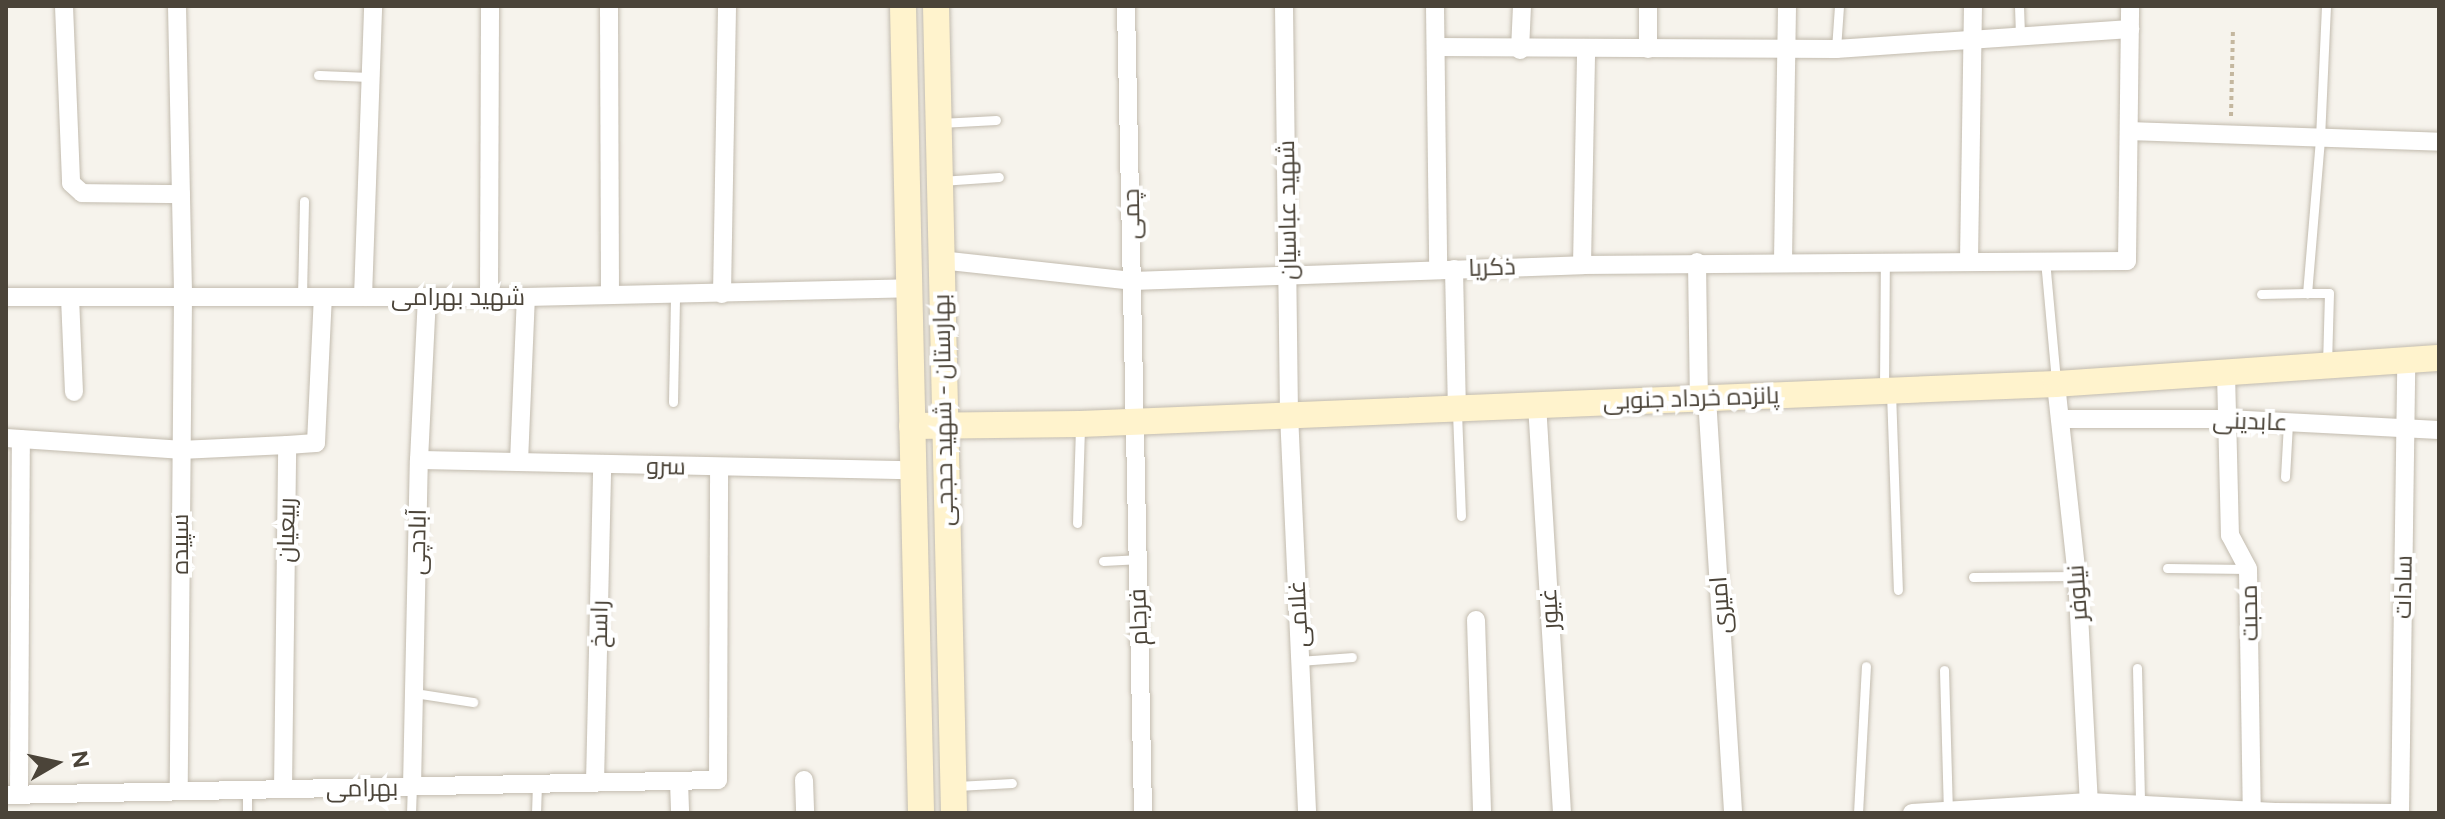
<!DOCTYPE html>
<html>
<head>
<meta charset="utf-8">
<style>
	body { margin:0 }
	#map { position:relative; width:2445px; height:819px; overflow:hidden; background:#f6f3ec; font-family:Figtree,Cairo,sans-serif }
	div>[style] { position:absolute }
	.path>* { height:4px; margin-top:-2px; transform-origin:0; background:repeating-linear-gradient(90deg,#c4b79f 0 4px,transparent 0 8px) }
	.roads { filter:drop-shadow(0 0 2px #c2bbae) drop-shadow(0 0 2px #c2bbae) }
	.lane>* { height:9px; margin:-4.5px; padding:0 4.5px; transform-origin:4.5px; border-radius:4.5px; background:#fff }
	.street>* { height:18px; margin:-9px; padding:0 9px; transform-origin:9px; border-radius:9px; background:#fff }
	.secondary>* { height:26px; margin:-13px; padding:0 13px; transform-origin:13px; border-radius:13px; background:#fff3cd }
	span { translate:-50% -50%; white-space:nowrap; text-align:center; line-height:1.15; -webkit-text-stroke:8px #fff; paint-order:stroke }
	.street-label { font-size:24px; color:#4b4439 }
	.frame { position:absolute; inset:0; border:8px solid #4b4439; pointer-events:none }
	.north { position:absolute; left:16px; top:723px; width:80px; height:80px; -webkit-text-stroke:6px #fff; paint-order:stroke; rotate:81deg; font-size:22px; font-weight:700; line-height:32px; text-align:center; color:#4b4439 }
	.north::after { content:''; display:block; margin:auto; width:28px; height:36px; background:#4b4439; clip-path:polygon(50% 0,100% 100%,50% 72%,0 100%) }
</style>
</head>
<body>
<div id="map">
	<div class="path">
		<i style="left:2231px;top:116px;width:88px;rotate:-88.7deg"></i>
	</div>
	<div class="roads">
		<div class="lane">
			<i style="left:2019px;top:6px;width:31px;rotate:88deg"></i>
			<i style="left:2326px;top:6px;width:133px;rotate:92.6deg"></i>
			<i style="left:2320px;top:139px;width:155px;rotate:94.8deg"></i>
			<i style="left:2307px;top:293px;width:22px"></i>
			<i style="left:2329px;top:293px;width:70px;rotate:91.6deg"></i>
			<i style="left:1836px;top:49px;width:43px;rotate:-86deg"></i>
			<i style="left:318px;top:75px;width:53px;rotate:2.2deg"></i>
			<i style="left:940px;top:123px;width:56px;rotate:-3.1deg"></i>
			<i style="left:941px;top:181px;width:58px;rotate:-3.9deg"></i>
			<i style="left:2045px;top:260px;width:121px;rotate:84.8deg"></i>
			<i style="left:2261px;top:294px;width:46px;rotate:-1.2deg"></i>
			<i style="left:302px;top:297px;width:96px;rotate:-88.8deg"></i>
			<i style="left:1884px;top:389px;width:129px;rotate:-89.6deg"></i>
			<i style="left:1891px;top:392px;width:198px;rotate:88deg"></i>
			<i style="left:673px;top:402px;width:108px;rotate:-88.9deg"></i>
			<i style="left:1457px;top:412px;width:104px;rotate:87.8deg"></i>
			<i style="left:2285px;top:477px;width:54px;rotate:-86.8deg"></i>
			<i style="left:1077px;top:523px;width:96px;rotate:-88.2deg"></i>
			<i style="left:1103px;top:561px;width:33px;rotate:-3deg"></i>
			<i style="left:2167px;top:568px;width:81px;rotate:0.7deg"></i>
			<i style="left:1973px;top:577px;width:104px;rotate:-0.6deg"></i>
			<i style="left:1300px;top:661px;width:52px;rotate:-4.4deg"></i>
			<i style="left:2137px;top:668px;width:137px;rotate:88.7deg"></i>
			<i style="left:1944px;top:670px;width:141px;rotate:88.4deg"></i>
			<i style="left:414px;top:693px;width:60px;rotate:8.7deg"></i>
			<i style="left:957px;top:786px;width:55px;rotate:-3.1deg"></i>
			<i style="left:247px;top:813px;width:23px;rotate:-90deg"></i>
			<i style="left:411px;top:813px;width:26px;rotate:-88deg"></i>
			<i style="left:536px;top:813px;width:29px;rotate:-88deg"></i>
			<i style="left:1858px;top:813px;width:147px;rotate:-86.9deg"></i>
		</div>
		<div class="street">
			<i style="left:64px;top:6px;width:177px;rotate:87.7deg"></i>
			<i style="left:71px;top:183px;width:15px;rotate:42deg"></i>
			<i style="left:82px;top:193px;width:99px;rotate:0.6deg"></i>
			<i style="left:177px;top:6px;width:291px;rotate:88.8deg"></i>
			<i style="left:183px;top:297px;width:494px;rotate:90.5deg"></i>
			<i style="left:609px;top:6px;width:289px;rotate:89.8deg"></i>
			<i style="left:1126px;top:6px;width:807px;rotate:88.79deg"></i>
			<i style="left:1284px;top:6px;width:408px;rotate:89.3deg"></i>
			<i style="left:1289px;top:414px;width:399px;rotate:87.4deg"></i>
			<i style="left:1435px;top:6px;width:263px;rotate:89.3deg"></i>
			<i style="left:1436px;top:47px;width:400px;rotate:0.3deg"></i>
			<i style="left:1836px;top:49px;width:295px;rotate:-3.9deg"></i>
			<i style="left:1648px;top:49px;width:43px;rotate:-90deg"></i>
			<i style="left:1520px;top:50px;width:44px;rotate:-87.4deg"></i>
			<i style="left:2130px;top:131px;width:309px;rotate:2deg"></i>
			<i style="left:940px;top:260px;width:193px;rotate:6.2deg"></i>
			<i style="left:1132px;top:281px;width:450px;rotate:-2deg"></i>
			<i style="left:1582px;top:265px;width:545px;rotate:-0.42deg"></i>
			<i style="left:2127px;top:261px;width:255px;rotate:-89.3deg"></i>
			<i style="left:1969px;top:260px;width:254px;rotate:-89.1deg"></i>
			<i style="left:1783px;top:261px;width:255px;rotate:-89.1deg"></i>
			<i style="left:1697px;top:262px;width:136px;rotate:89.2deg"></i>
			<i style="left:1582px;top:265px;width:217px;rotate:-88.9deg"></i>
			<i style="left:1454px;top:269px;width:139px;rotate:88.8deg"></i>
			<i style="left:722px;top:294px;width:288px;rotate:-89deg"></i>
			<i style="left:6px;top:297px;width:520px"></i>
			<i style="left:526px;top:297px;width:384px;rotate:-1.3deg"></i>
			<i style="left:70px;top:297px;width:95px;rotate:87.6deg"></i>
			<i style="left:363px;top:297px;width:291px;rotate:-88deg"></i>
			<i style="left:489px;top:297px;width:291px;rotate:-89.8deg"></i>
			<i style="left:2226px;top:373px;width:162px;rotate:88.6deg"></i>
			<i style="left:2230px;top:535px;width:38px;rotate:62deg"></i>
			<i style="left:2248px;top:569px;width:242px;rotate:89.1deg"></i>
			<i style="left:2056px;top:384px;width:193px;rotate:83.8deg"></i>
			<i style="left:2077px;top:576px;width:226px;rotate:87deg"></i>
			<i style="left:1707px;top:398px;width:416px;rotate:86.4deg"></i>
			<i style="left:1537px;top:404px;width:410px;rotate:86.5deg"></i>
			<i style="left:2060px;top:419px;width:167px"></i>
			<i style="left:2227px;top:419px;width:212px;rotate:3deg"></i>
			<i style="left:6px;top:438px;width:174px;rotate:3.9deg"></i>
			<i style="left:180px;top:450px;width:107px;rotate:-2.7deg"></i>
			<i style="left:419px;top:460px;width:493px;rotate:1.2deg"></i>
			<i style="left:519px;top:462px;width:165px;rotate:-87.6deg"></i>
			<i style="left:1476px;top:620px;width:193px;rotate:88.2deg"></i>
			<i style="left:804px;top:780px;width:33px;rotate:88deg"></i>
			<i style="left:679px;top:781px;width:32px;rotate:88deg"></i>
			<i style="left:595px;top:783px;width:319px;rotate:-88.7deg"></i>
			<i style="left:412px;top:787px;width:327px;rotate:-88.8deg"></i>
			<i style="left:419px;top:460px;width:163px;rotate:-87.2deg"></i>
			<i style="left:283px;top:789px;width:344px;rotate:-89.3deg"></i>
			<i style="left:287px;top:445px;width:29px;rotate:-4deg"></i>
			<i style="left:316px;top:443px;width:146px;rotate:-87.3deg"></i>
			<i style="left:19px;top:794px;width:355px;rotate:-89.7deg"></i>
			<i style="left:6px;top:795px;width:712px;rotate:-1.21deg"></i>
			<i style="left:718px;top:780px;width:313px;rotate:-89.8deg"></i>
			<i style="left:1912px;top:813px;width:177px;rotate:-3.6deg"></i>
			<i style="left:2089px;top:802px;width:186px;rotate:3.1deg"></i>
			<i style="left:2275px;top:812px;width:125px;rotate:0.5deg"></i>
			<i style="left:2400px;top:813px;width:452px;rotate:-89.2deg"></i>
		</div>
		<div class="secondary">
			<i style="left:903px;top:6px;width:807px;rotate:88.72deg"></i>
			<i style="left:936px;top:6px;width:807px;rotate:88.72deg"></i>
			<i style="left:912px;top:426px;width:168px;rotate:-0.7deg"></i>
			<i style="left:1080px;top:424px;width:977px;rotate:-2.35deg"></i>
			<i style="left:2056px;top:384px;width:384px;rotate:-3.9deg"></i>
		</div>
	</div>
	<div class="street-label">
		<span style="left:1287px;top:210px;rotate:-91deg">شهید عباسیان</span>
		<span style="left:1131px;top:214px;rotate:-91deg">چمی</span>
		<span style="left:1492px;top:267px;rotate:-2deg">ذکریا</span>
		<span style="left:458px;top:297px">شهید بهرامی</span>
		<span style="left:1691px;top:398px;rotate:-2deg">پانزده خرداد جنوبی</span>
		<span style="left:943px;top:410px;rotate:-91deg">بهارستان - شهید حججی</span>
		<span style="left:2250px;top:421px;rotate:2deg">عابدینی</span>
		<span style="left:666px;top:466px;rotate:1deg">سرو</span>
		<span style="left:286px;top:530px;rotate:-89deg">ربیعیان</span>
		<span style="left:417px;top:542px;rotate:-89deg">آبادچی</span>
		<span style="left:180px;top:544px;rotate:-90deg">سپیده</span>
		<span style="left:2403px;top:587px;rotate:-89deg">سادات</span>
		<span style="left:2077px;top:593px;rotate:-94deg">نیلوفر</span>
		<span style="left:1720px;top:605px;rotate:-94deg">امیری</span>
		<span style="left:1549px;top:609px;rotate:-93deg">غیور</span>
		<span style="left:2249px;top:613px;rotate:-91deg">محبت</span>
		<span style="left:1298px;top:614px;rotate:-93deg">غلامی</span>
		<span style="left:1138px;top:617px;rotate:-92deg">فرجام</span>
		<span style="left:599px;top:624px;rotate:-89deg">راسخ</span>
		<span style="left:362px;top:788px;rotate:-1deg">بهرامی</span>
	</div>
	<div class="frame"></div>
	<div class="north">N</div>
</div>
</body>
</html>
